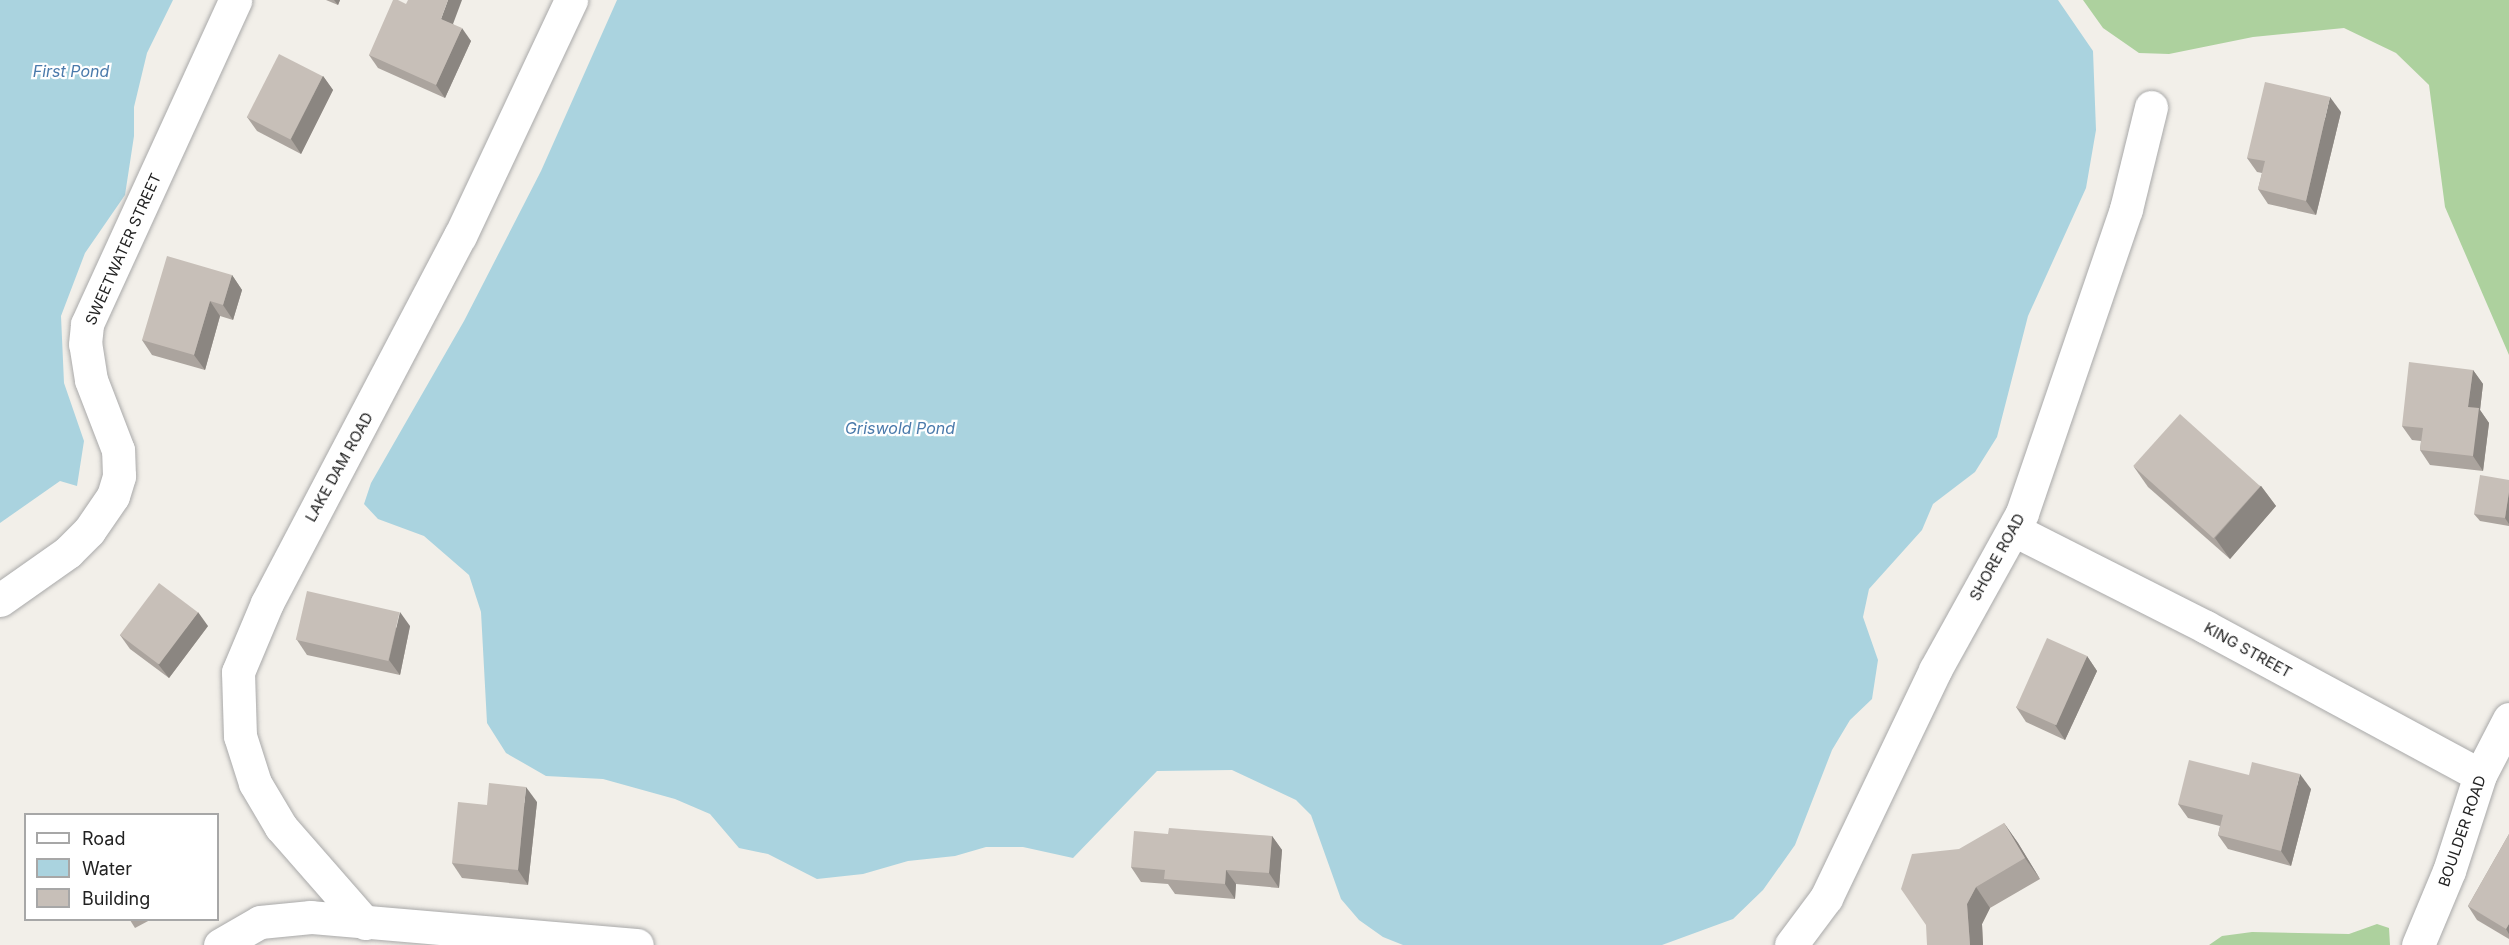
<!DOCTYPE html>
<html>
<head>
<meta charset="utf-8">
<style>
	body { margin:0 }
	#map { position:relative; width:2509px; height:945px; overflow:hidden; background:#f2efe9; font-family:Inter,sans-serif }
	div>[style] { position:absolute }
	.forest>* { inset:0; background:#add19e }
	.water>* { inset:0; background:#aad3df }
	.roads { filter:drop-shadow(0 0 2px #a9a9a9) drop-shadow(0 0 2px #a9a9a9) }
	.street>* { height:33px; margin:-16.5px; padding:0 16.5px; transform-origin:16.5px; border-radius:16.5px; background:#fff }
	.wall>* { inset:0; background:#aba49e }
	.shaded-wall>* { inset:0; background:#8b8681 }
	.building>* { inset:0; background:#c7bfb8; transform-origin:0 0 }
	span { translate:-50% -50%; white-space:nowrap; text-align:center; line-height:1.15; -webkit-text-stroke:4.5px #fff; paint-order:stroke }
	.street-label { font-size:15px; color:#222 }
	.water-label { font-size:16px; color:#4a7aab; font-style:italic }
	.legend { position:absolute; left:24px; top:813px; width:195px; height:108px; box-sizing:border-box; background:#fff; border:2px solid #a7a7a7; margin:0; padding:8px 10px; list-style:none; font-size:18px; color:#222 }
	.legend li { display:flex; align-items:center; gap:12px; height:30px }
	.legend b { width:30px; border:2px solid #a7a7a7 }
</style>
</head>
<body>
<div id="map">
	<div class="forest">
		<i style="clip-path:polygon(2083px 0,2509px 0,2509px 355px,2445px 207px,2429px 85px,2396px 53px,2344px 28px,2253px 37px,2169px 54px,2139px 53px,2103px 28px)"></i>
		<i style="clip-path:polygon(2377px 924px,2389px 928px,2390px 945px,2209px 945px,2222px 936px,2252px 932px,2349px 934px)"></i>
	</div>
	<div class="water">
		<i style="clip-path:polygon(0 0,173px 0,147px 53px,134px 107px,134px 136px,125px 195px,85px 253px,61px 316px,64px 383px,84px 441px,77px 486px,60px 481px,0 523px)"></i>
		<i style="clip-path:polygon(617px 0,2058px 0,2093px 51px,2096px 130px,2086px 188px,2028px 316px,1997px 437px,1975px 472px,1933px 504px,1922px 530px,1869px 589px,1863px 617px,1878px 660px,1872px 699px,1850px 720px,1832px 750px,1795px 845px,1763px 890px,1733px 919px,1662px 945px,1403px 945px,1383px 937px,1359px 920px,1341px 899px,1311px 815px,1296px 800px,1232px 770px,1157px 771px,1073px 858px,1023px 847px,986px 847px,955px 856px,908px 861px,863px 874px,817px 879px,768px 854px,739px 848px,710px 814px,675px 799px,603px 779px,546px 776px,506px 753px,487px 723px,481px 612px,469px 575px,424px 536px,378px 519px,364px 504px,371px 483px,464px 321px,541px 171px)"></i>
	</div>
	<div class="roads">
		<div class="street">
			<i style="left:2014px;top:530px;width:215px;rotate:26.8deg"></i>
			<i style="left:2206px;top:627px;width:311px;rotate:28.4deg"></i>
			<i style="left:0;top:600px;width:83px;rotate:-35.2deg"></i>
			<i style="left:68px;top:552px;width:30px;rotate:-45deg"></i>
			<i style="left:89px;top:531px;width:42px;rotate:-55.6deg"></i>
			<i style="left:113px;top:496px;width:21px;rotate:-73deg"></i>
			<i style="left:119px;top:476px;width:26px;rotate:-92deg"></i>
			<i style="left:118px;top:450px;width:75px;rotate:-111.1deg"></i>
			<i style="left:91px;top:380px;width:36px;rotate:-99deg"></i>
			<i style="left:85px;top:344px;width:20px;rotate:-84deg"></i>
			<i style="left:87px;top:324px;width:356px;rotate:-65.4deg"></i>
			<i style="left:365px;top:923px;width:128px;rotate:-131.2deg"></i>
			<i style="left:281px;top:827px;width:51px;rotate:-120.6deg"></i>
			<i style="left:255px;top:783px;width:49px;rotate:-107.7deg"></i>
			<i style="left:240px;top:736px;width:64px;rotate:-91.8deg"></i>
			<i style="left:238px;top:672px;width:75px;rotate:-67.2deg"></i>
			<i style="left:267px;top:603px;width:415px;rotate:-62.3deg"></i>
			<i style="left:460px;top:236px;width:261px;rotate:-64.8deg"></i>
			<i style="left:220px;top:945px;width:46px;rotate:-29.9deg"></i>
			<i style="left:260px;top:922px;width:51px;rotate:-5.6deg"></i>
			<i style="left:311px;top:917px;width:327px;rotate:4.9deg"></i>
			<i style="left:1791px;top:945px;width:59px;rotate:-53.3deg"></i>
			<i style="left:1826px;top:898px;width:253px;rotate:-64.4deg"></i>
			<i style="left:1935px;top:670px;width:179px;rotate:-61deg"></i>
			<i style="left:2022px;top:513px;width:321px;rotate:-71.1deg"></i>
			<i style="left:2126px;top:209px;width:105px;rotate:-76.2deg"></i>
			<i style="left:2418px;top:945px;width:80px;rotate:-67.3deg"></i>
			<i style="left:2449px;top:871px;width:101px;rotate:-72.1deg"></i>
			<i style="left:2480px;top:775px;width:63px;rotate:-62.6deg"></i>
		</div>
	</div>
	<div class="wall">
		<i style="clip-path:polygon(326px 0,340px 0,338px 5px)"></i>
		<i style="clip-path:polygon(453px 24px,471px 41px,445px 98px,378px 68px,369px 55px)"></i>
		<i style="clip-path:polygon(323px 76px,333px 90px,301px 154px,257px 131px,247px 117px)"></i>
		<i style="clip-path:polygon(2341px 112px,2316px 215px,2268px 204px,2258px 189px,2262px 173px,2257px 172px,2247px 158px)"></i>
		<i style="clip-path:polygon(232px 275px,242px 290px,233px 320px,220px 316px,205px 370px,152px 355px,142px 340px)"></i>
		<i style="clip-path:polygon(2473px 370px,2483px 384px,2480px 410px,2489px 423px,2483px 471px,2430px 465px,2420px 450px,2421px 441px,2412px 440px,2402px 426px)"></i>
		<i style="clip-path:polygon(2134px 467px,2261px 486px,2276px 506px,2230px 559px,2148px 487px)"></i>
		<i style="clip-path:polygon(2509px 480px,2509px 526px,2480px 521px,2474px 514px)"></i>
		<i style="clip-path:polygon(208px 626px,169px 678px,130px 649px,120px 635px)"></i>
		<i style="clip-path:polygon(410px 626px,400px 675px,307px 655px,297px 640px)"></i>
		<i style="clip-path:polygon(2087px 656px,2097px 671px,2065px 740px,2026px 722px,2016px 707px)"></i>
		<i style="clip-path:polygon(2249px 775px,2311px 789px,2291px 866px,2228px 849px,2218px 835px,2220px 826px,2188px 818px,2178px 804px)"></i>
		<i style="clip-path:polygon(537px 802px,528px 885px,462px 878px,452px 863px,487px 805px)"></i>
		<i style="clip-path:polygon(2004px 823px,2018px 843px,2040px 879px,1990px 908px,1982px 924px,1983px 945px,1927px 945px)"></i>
		<i style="clip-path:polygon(1168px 834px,1272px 836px,1282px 850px,1279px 888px,1236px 884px,1235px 899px,1175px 894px,1168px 884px,1141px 882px,1131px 867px)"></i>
		<i style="clip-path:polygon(2509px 834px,2509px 939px,2477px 920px,2468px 906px)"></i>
		<i style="clip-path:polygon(130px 920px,150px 920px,135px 928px)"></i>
	</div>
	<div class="shaded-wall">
		<i style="clip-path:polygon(334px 0,340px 0,338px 5px)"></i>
		<i style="clip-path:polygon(448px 0,462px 0,450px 32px,441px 19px)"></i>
		<i style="clip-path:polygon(462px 28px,471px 41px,445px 98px,436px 85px)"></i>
		<i style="clip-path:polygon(323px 76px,333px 90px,301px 154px,291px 139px)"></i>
		<i style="clip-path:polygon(2330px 97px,2341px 112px,2316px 215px,2306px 201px)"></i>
		<i style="clip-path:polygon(232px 275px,242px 290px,233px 320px,223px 305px)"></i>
		<i style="clip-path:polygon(210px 301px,220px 316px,205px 370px,194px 355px)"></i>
		<i style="clip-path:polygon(2473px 370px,2483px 384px,2480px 410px,2489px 423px,2483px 471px,2473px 456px,2468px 407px)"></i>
		<i style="clip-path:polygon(2261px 486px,2276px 506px,2230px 559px,2215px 538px)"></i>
		<i style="clip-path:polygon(2509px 492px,2509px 524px,2505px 518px)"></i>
		<i style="clip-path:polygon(198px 612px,208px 626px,169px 678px,158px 664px)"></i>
		<i style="clip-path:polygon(400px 612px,410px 626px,400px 675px,389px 660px)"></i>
		<i style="clip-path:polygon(2087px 656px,2097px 671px,2065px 740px,2055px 725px)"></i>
		<i style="clip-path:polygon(2300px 774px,2311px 789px,2291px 866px,2281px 851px)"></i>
		<i style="clip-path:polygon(526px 787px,537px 802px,528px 885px,518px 870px)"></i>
		<i style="clip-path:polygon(2004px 823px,2018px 843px,2040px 879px,2025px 858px)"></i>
		<i style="clip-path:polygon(1272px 836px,1282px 850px,1279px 888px,1269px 873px)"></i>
		<i style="clip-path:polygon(1226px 870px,1236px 884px,1235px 899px,1225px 884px)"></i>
		<i style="clip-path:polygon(1976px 887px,1990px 908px,1982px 924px,1983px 945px,1970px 945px,1967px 904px)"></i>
		<i style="clip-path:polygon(2509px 924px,2509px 934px,2506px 929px)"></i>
	</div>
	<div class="building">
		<i style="clip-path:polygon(393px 0,398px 0,406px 4px,408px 0,448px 0,441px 19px,462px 28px,436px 85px,369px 55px)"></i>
		<i style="left:279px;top:54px;width:49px;height:71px;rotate:27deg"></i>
		<i style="clip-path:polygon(2265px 82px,2330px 97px,2306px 201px,2258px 189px,2265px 161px,2247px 158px)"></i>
		<i style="clip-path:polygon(167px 256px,232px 275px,223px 305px,210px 301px,194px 355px,142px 340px)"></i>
		<i style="clip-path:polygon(2409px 362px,2473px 370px,2468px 407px,2479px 408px,2473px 456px,2420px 450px,2423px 428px,2402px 426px)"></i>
		<i style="left:2180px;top:414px;width:108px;height:70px;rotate:42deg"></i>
		<i style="clip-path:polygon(2480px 475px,2509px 480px,2509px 492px,2505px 518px,2474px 514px)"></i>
		<i style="left:159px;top:583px;width:49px;height:65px;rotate:37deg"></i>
		<i style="left:307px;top:591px;width:95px;height:50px;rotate:13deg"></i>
		<i style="left:2047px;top:638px;width:44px;height:76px;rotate:24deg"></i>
		<i style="clip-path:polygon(2189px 760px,2249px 775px,2252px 762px,2300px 774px,2281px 851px,2218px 835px,2223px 815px,2178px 804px)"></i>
		<i style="clip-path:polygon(489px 783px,526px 787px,518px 870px,452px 863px,458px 802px,487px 805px)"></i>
		<i style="clip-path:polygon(2004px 823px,2025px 858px,1976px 887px,1967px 904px,1970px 945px,1927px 945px,1926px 925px,1901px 889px,1912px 854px,1959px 849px)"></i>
		<i style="clip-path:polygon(1169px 828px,1272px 836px,1269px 873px,1226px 870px,1225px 884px,1164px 879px,1165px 870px,1131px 867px,1134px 831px,1168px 834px)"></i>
		<i style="clip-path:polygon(2509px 834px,2509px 924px,2506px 929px,2468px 906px)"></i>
	</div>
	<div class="street-label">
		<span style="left:123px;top:249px;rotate:-66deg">SWEETWATER STREET</span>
		<span style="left:339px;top:467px;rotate:-61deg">LAKE DAM ROAD</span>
		<span style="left:1997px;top:557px;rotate:-61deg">SHORE ROAD</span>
		<span style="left:2248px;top:650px;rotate:29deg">KING STREET</span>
		<span style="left:2462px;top:831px;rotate:-71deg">BOULDER ROAD</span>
	</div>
	<div class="water-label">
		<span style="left:71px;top:71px">First Pond</span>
		<span style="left:900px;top:428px">Griswold Pond</span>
	</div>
	<ul class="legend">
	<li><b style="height:8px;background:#fff"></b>Road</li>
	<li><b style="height:16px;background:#aad3df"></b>Water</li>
	<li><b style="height:16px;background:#c7bfb8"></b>Building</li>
	</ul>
</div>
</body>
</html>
